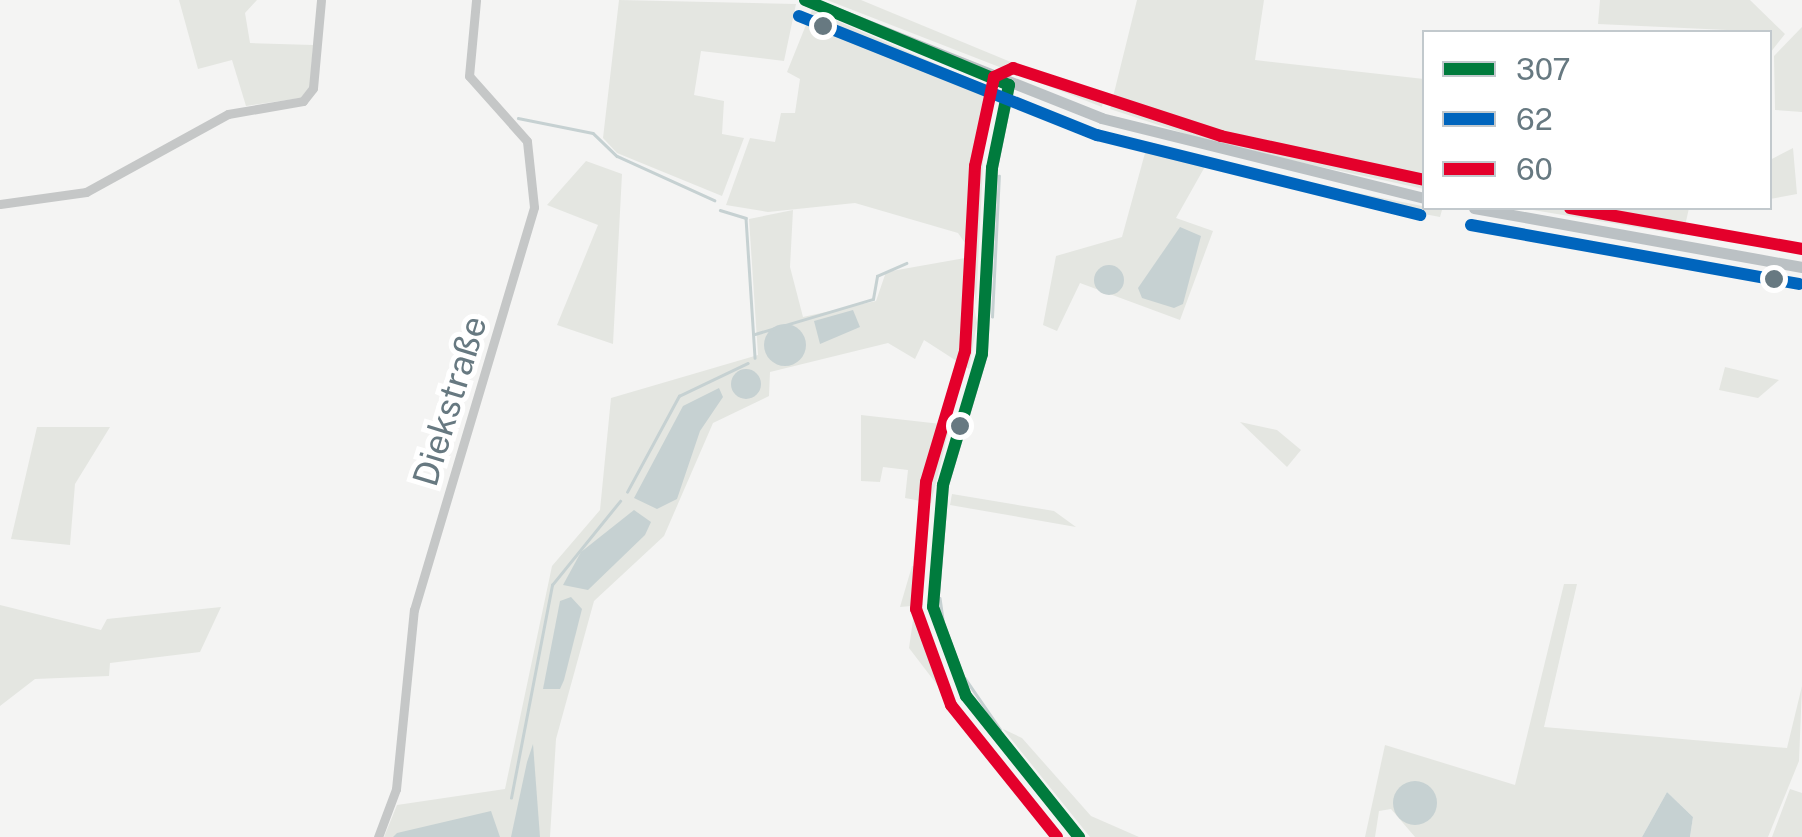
<!DOCTYPE html>
<html>
<head>
<meta charset="utf-8">
<style>
	body { margin:0 }
	#map { position:relative; width:1802px; height:837px; overflow:hidden; background:#f4f4f3; font-family:"Public Sans",sans-serif }
	div>[style] { position:absolute }
	.green>* { inset:0; background:#e4e6e1 }
	.water>* { inset:0; background:#c6d1d2 }
	.round { border-radius:50% }
	.stream>* { height:2.5px; margin:-1.25px; padding:0 1.25px; transform-origin:1.25px; border-radius:1.25px; background:#c6d1d2 }
	.street>* { height:9px; margin:-4.5px; padding:0 4.5px; transform-origin:4.5px; border-radius:4.5px; background:#c5c7c7 }
	.secondary>* { height:11px; margin:-5.5px; padding:0 5.5px; transform-origin:5.5px; border-radius:5.5px; background:#bbc1c4 }
	.bus-1>* { height:12px; margin:-6px; padding:0 6px; transform-origin:6px; border-radius:6px; background:#007b3d }
	.bus-2>* { height:12px; margin:-6px; padding:0 6px; transform-origin:6px; border-radius:6px; background:#0065bd }
	.bus-3>* { height:12px; margin:-6px; padding:0 6px; transform-origin:6px; border-radius:6px; background:#e4002b }
	.dots>* { width:28px; height:28px; translate:-50% -50%; box-sizing:border-box; border:5px solid #fff; border-radius:50% }
	span { translate:-50% -50%; white-space:nowrap; text-align:center; line-height:1.15; -webkit-text-stroke:10px #fff; paint-order:stroke }
	.street-label { font-size:35px; color:#677981 }
	.legend { position:absolute; left:1422px; top:30px; width:350px; height:180px; box-sizing:border-box; background:#fff; border:2px solid #c2c9cd; margin:0; padding:12px 18px; list-style:none; font-size:30px; color:#677981 }
	.legend li { display:flex; align-items:center; gap:20px; height:50px }
	.legend b { width:50px; border:2px solid #c2c9cd }
</style>
</head>
<body>
<div id="map">
	<div class="green">
		<i style="clip-path:polygon(179px 0,257px 0,245px 13px,250px 43px,313px 45px,310px 86px,301px 98px,246px 106px,232px 60px,198px 69px)"></i>
		<i style="clip-path:polygon(619px 0,796px 4px,784px 61px,701px 51px,694px 95px,724px 101px,722px 134px,744px 138px,722px 196px,617px 153px,603px 138px)"></i>
		<i style="clip-path:polygon(827px 0,861px 0,1103px 100px,1102px 107px)"></i>
		<i style="clip-path:polygon(1137px 0,1264px 0,1255px 60px,1424px 79px,1424px 189px,1216px 144px,1110px 109px)"></i>
		<i style="clip-path:polygon(1600px 0,1750px 0,1785px 34px,1770px 53px,1770px 32px,1598px 24px)"></i>
		<i style="clip-path:polygon(812px 10px,987px 86px,976px 306px,970px 250px,958px 233px,855px 203px,768px 212px,726px 205px,750px 138px,775px 142px,781px 113px,795px 113px,800px 79px,787px 72px)"></i>
		<i style="clip-path:polygon(1802px 27px,1802px 112px,1775px 110px,1774px 56px)"></i>
		<i style="clip-path:polygon(1148px 142px,1222px 162px,1207px 163px,1176px 218px,1213px 231px,1180px 320px,1080px 283px,1057px 331px,1043px 325px,1056px 256px,1122px 237px)"></i>
		<i style="clip-path:polygon(1793px 148px,1797px 194px,1770px 199px,1770px 160px)"></i>
		<i style="clip-path:polygon(586px 161px,622px 174px,613px 344px,557px 325px,598px 225px,547px 205px)"></i>
		<i style="clip-path:polygon(1328px 187px,1442px 210px,1440px 217px,1324px 195px)"></i>
		<i style="clip-path:polygon(1521px 208px,1689px 208px,1683px 235px)"></i>
		<i style="clip-path:polygon(793px 210px,790px 267px,803px 317px,876px 301px,886px 272px,965px 258px,977px 323px,969px 369px,924px 340px,915px 359px,888px 343px,770px 372px,769px 396px,713px 423px,664px 536px,594px 601px,556px 739px,550px 837px,384px 837px,397px 805px,505px 789px,552px 566px,600px 510px,611px 398px,758px 355px,749px 219px)"></i>
		<i style="clip-path:polygon(1725px 367px,1779px 380px,1758px 398px,1719px 390px)"></i>
		<i style="clip-path:polygon(861px 415px,950px 425px,931px 503px,905px 498px,908px 470px,883px 467px,880px 482px,861px 481px)"></i>
		<i style="clip-path:polygon(1240px 422px,1277px 430px,1301px 450px,1287px 467px)"></i>
		<i style="clip-path:polygon(37px 427px,110px 427px,75px 484px,70px 545px,11px 539px)"></i>
		<i style="clip-path:polygon(952px 494px,1054px 511px,1076px 527px,950px 505px)"></i>
		<i style="clip-path:polygon(912px 566px,921px 568px,923px 605px,900px 607px)"></i>
		<i style="clip-path:polygon(1564px 584px,1577px 584px,1544px 727px,1787px 748px,1802px 686px,1799px 761px,1768px 837px,1690px 837px,1693px 817px,1667px 792px,1642px 837px,1415px 837px,1391px 809px,1379px 811px,1375px 837px,1365px 837px,1385px 745px,1515px 785px)"></i>
		<i style="clip-path:polygon(0 605px,101px 630px,107px 619px,221px 607px,200px 652px,110px 663px,109px 676px,35px 679px,0 706px)"></i>
		<i style="clip-path:polygon(914px 613px,923px 614px,951px 703px,909px 648px)"></i>
		<i style="clip-path:polygon(1003px 729px,1022px 738px,1091px 816px,1139px 837px,1090px 837px)"></i>
		<i style="clip-path:polygon(1790px 789px,1802px 793px,1802px 837px,1772px 837px)"></i>
	</div>
	<div class="water">
		<i style="clip-path:polygon(1180px 227px,1201px 236px,1183px 304px,1174px 308px,1142px 298px,1138px 288px)"></i>
		<i class="round" style="left:1094px;top:265px;width:30px;height:30px"></i>
		<i style="clip-path:polygon(853px 310px,860px 327px,820px 344px,814px 321px)"></i>
		<i class="round" style="left:764px;top:324px;width:42px;height:42px"></i>
		<i class="round" style="left:731px;top:369px;width:30px;height:30px"></i>
		<i style="clip-path:polygon(719px 388px,723px 397px,700px 431px,677px 499px,657px 509px,634px 498px,683px 406px)"></i>
		<i style="clip-path:polygon(634px 510px,651px 522px,645px 535px,588px 590px,563px 585px,581px 552px)"></i>
		<i style="clip-path:polygon(571px 597px,582px 609px,564px 680px,560px 689px,543px 689px,560px 601px)"></i>
		<i style="clip-path:polygon(533px 744px,540px 837px,511px 837px,527px 762px)"></i>
		<i class="round" style="left:1393px;top:781px;width:44px;height:44px"></i>
		<i style="clip-path:polygon(1667px 792px,1693px 817px,1690px 837px,1642px 837px)"></i>
		<i style="clip-path:polygon(491px 811px,500px 837px,393px 837px,397px 833px)"></i>
	</div>
	<div class="stream">
		<i style="left:518px;top:118px;width:76px;rotate:11.3deg"></i>
		<i style="left:593px;top:133px;width:33px;rotate:44deg"></i>
		<i style="left:617px;top:156px;width:107px;rotate:24.4deg"></i>
		<i style="left:720px;top:210px;width:27px;rotate:17deg"></i>
		<i style="left:746px;top:218px;width:140px;rotate:86.3deg"></i>
		<i style="left:992px;top:317px;width:141px;rotate:-87.2deg"></i>
		<i style="left:755px;top:334px;width:123px;rotate:-16.5deg"></i>
		<i style="left:873px;top:299px;width:23px;rotate:-80deg"></i>
		<i style="left:877px;top:276px;width:32px;rotate:-24deg"></i>
		<i style="left:627px;top:492px;width:109px;rotate:-61.6deg"></i>
		<i style="left:679px;top:396px;width:76px;rotate:-25.6deg"></i>
		<i style="left:940px;top:598px;width:22px;rotate:82deg"></i>
		<i style="left:965px;top:678px;width:62px;rotate:55.5deg"></i>
		<i style="left:511px;top:798px;width:217px;rotate:-79.1deg"></i>
		<i style="left:552px;top:585px;width:108px;rotate:-51deg"></i>
	</div>
	<div class="street">
		<i style="left:0;top:204px;width:87px;rotate:-7.9deg"></i>
		<i style="left:86px;top:192px;width:162px;rotate:-28.8deg"></i>
		<i style="left:228px;top:114px;width:76px;rotate:-9.8deg"></i>
		<i style="left:303px;top:101px;width:16px;rotate:-52deg"></i>
		<i style="left:313px;top:88px;width:88px;rotate:-84.8deg"></i>
		<i style="left:378px;top:837px;width:51px;rotate:-69.4deg"></i>
		<i style="left:396px;top:789px;width:180px;rotate:-84.3deg"></i>
		<i style="left:414px;top:610px;width:420px;rotate:-73.4deg"></i>
		<i style="left:534px;top:207px;width:66px;rotate:-96.1deg"></i>
		<i style="left:527px;top:141px;width:87px;rotate:-131.7deg"></i>
		<i style="left:469px;top:76px;width:76px;rotate:-84.7deg"></i>
	</div>
	<div class="secondary">
		<i style="left:805px;top:0;width:319px;rotate:21.7deg"></i>
		<i style="left:1101px;top:118px;width:333px;rotate:13.9deg"></i>
		<i style="left:1009px;top:85px;width:85px;rotate:101.6deg"></i>
		<i style="left:992px;top:168px;width:186px;rotate:93.1deg"></i>
		<i style="left:982px;top:354px;width:137px;rotate:106.6deg"></i>
		<i style="left:943px;top:485px;width:122px;rotate:94.7deg"></i>
		<i style="left:933px;top:607px;width:95px;rotate:69.7deg"></i>
		<i style="left:966px;top:696px;width:181px;rotate:51.3deg"></i>
		<i style="left:1474px;top:208px;width:333px;rotate:10.2deg"></i>
	</div>
	<div class="bus-1">
		<i style="left:805px;top:0;width:221px;rotate:22.6deg"></i>
		<i style="left:1009px;top:85px;width:85px;rotate:101.6deg"></i>
		<i style="left:992px;top:168px;width:186px;rotate:93.1deg"></i>
		<i style="left:982px;top:354px;width:137px;rotate:106.6deg"></i>
		<i style="left:943px;top:485px;width:122px;rotate:94.7deg"></i>
		<i style="left:933px;top:607px;width:95px;rotate:69.7deg"></i>
		<i style="left:966px;top:696px;width:181px;rotate:51.3deg"></i>
	</div>
	<div class="bus-2">
		<i style="left:799px;top:16px;width:321px;rotate:21.8deg"></i>
		<i style="left:1097px;top:135px;width:333px;rotate:13.9deg"></i>
		<i style="left:1471px;top:225px;width:333px;rotate:10.2deg"></i>
	</div>
	<div class="bus-3">
		<i style="left:1570px;top:208px;width:236px;rotate:10deg"></i>
		<i style="left:1057px;top:837px;width:169px;rotate:-128.8deg"></i>
		<i style="left:951px;top:705px;width:102px;rotate:-110deg"></i>
		<i style="left:916px;top:609px;width:127px;rotate:-85.5deg"></i>
		<i style="left:926px;top:482px;width:137px;rotate:-73.4deg"></i>
		<i style="left:965px;top:351px;width:185px;rotate:-86.9deg"></i>
		<i style="left:975px;top:166px;width:91px;rotate:-77.9deg"></i>
		<i style="left:994px;top:77px;width:21px;rotate:-25deg"></i>
		<i style="left:1013px;top:68px;width:219px;rotate:18.1deg"></i>
		<i style="left:1221px;top:136px;width:208px;rotate:12.2deg"></i>
	</div>
	<div class="dots">
		<i style="left:823px;top:26px;background:#677981"></i>
		<i style="left:1774px;top:279px;background:#677981"></i>
		<i style="left:960px;top:426px;background:#677981"></i>
	</div>
	<div class="street-label">
		<span style="left:450px;top:401px;rotate:-73deg">Diekstraße</span>
	</div>
	<ul class="legend">
	<li><b style="height:12px;background:#007b3d"></b>307</li>
	<li><b style="height:12px;background:#0065bd"></b>62</li>
	<li><b style="height:12px;background:#e4002b"></b>60</li>
	</ul>
</div>
</body>
</html>
